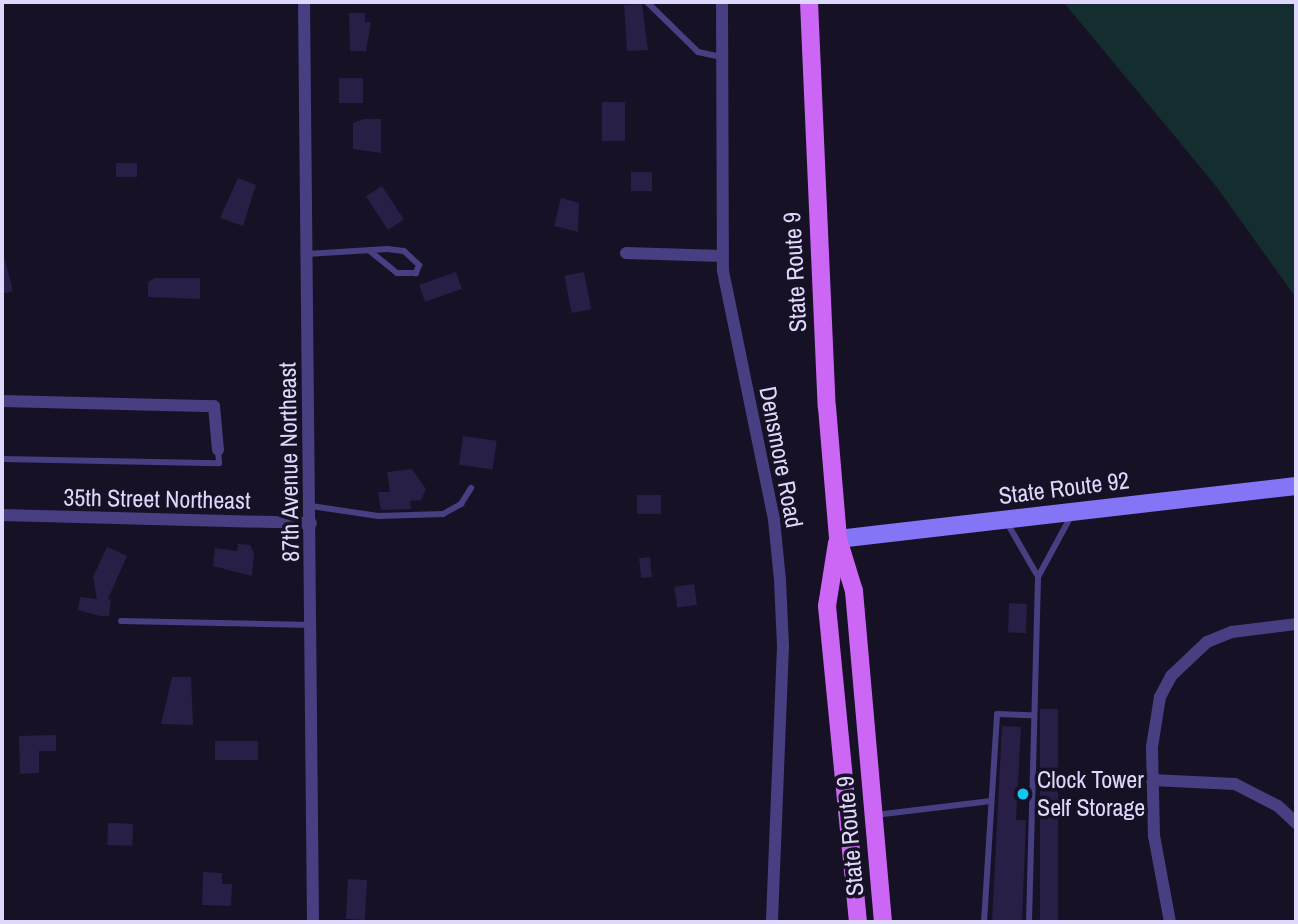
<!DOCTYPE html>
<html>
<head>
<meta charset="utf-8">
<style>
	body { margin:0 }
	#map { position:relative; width:1298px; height:924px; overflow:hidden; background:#161125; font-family:"Archivo Narrow",sans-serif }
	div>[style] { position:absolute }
	.green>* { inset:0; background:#142e2f }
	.building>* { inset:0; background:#291e45; transform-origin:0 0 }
	.lane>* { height:6px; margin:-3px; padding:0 3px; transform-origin:3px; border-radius:3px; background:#473f81 }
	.street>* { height:12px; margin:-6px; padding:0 6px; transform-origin:6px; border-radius:6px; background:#473f81 }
	.secondary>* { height:18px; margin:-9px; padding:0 9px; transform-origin:9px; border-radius:9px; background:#8475f6 }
	.primary>* { height:18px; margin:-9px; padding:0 9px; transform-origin:9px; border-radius:9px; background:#cc66f5 }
	.dots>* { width:19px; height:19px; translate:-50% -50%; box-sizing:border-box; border:4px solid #161125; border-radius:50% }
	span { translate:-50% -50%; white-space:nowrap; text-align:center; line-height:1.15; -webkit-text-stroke:7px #161125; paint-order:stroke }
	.street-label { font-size:24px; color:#dfd8fc }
	.poi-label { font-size:24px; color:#dfd8fc }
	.left { translate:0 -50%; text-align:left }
	.frame { position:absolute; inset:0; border:4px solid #dfd8fc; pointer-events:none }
</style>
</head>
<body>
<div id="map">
	<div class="green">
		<i style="clip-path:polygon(1293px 2px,1296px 5px,1296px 298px,1216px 186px,1065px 4px)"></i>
	</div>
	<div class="building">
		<i style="clip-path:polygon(642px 4px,648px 50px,627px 51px,624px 5px)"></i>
		<i style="clip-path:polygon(349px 13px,365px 13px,365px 22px,371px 22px,366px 51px,350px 51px)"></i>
		<i style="left:363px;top:78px;width:25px;height:24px;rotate:90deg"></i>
		<i style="left:602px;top:102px;width:23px;height:39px"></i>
		<i style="clip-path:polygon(364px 119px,381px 119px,381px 153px,353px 149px,353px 123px)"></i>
		<i style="left:116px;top:163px;width:21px;height:14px"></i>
		<i style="left:631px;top:172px;width:21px;height:19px"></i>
		<i style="clip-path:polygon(238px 178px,256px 185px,243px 226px,220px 218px)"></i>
		<i style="left:382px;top:186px;width:40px;height:19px;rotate:57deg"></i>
		<i style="clip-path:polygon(561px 198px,579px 203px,578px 232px,554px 226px)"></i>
		<i style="clip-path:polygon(5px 260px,13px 291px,2px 294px,2px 261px)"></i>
		<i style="left:456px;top:272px;width:18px;height:39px;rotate:71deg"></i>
		<i style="left:584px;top:272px;width:38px;height:20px;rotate:79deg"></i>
		<i style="clip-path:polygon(155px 278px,200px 278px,200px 299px,148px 297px,148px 282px)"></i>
		<i style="left:463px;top:436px;width:34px;height:29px;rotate:8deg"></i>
		<i style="clip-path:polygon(412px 469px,426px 489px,421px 500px,410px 501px,411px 509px,381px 510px,378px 492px,390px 492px,387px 472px)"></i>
		<i style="left:637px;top:495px;width:24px;height:19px"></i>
		<i style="clip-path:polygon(238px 544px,250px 545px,254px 553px,252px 576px,213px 566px,215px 548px,237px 551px)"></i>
		<i style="clip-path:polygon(107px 547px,127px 556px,107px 601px,111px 598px,109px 616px,100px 616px,78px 610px,80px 597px,97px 599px,93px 577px)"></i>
		<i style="left:650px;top:557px;width:20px;height:11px;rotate:84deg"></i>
		<i style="left:694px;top:584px;width:21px;height:20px;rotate:82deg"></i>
		<i style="left:1027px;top:604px;width:29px;height:18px;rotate:92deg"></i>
		<i style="clip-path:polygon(172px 677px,191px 677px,193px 725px,161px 724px)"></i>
		<i style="left:1040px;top:709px;width:18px;height:213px"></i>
		<i style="clip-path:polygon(1002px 726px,1021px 727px,1016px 820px,1026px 820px,1022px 922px,992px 922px)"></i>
		<i style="clip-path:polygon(56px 735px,56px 751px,39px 751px,39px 773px,20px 774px,19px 736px)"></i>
		<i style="left:258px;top:741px;width:19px;height:43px;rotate:90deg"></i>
		<i style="left:108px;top:823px;width:25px;height:22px;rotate:2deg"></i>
		<i style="clip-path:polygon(203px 872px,222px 873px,222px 884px,232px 884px,231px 906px,202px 905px)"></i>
		<i style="left:348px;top:879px;width:19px;height:40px;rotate:3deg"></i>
	</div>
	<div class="lane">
		<i style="left:647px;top:2px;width:71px;rotate:44.4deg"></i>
		<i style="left:698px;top:52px;width:25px;rotate:12deg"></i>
		<i style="left:307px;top:254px;width:80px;rotate:-3.6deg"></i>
		<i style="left:387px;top:249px;width:17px;rotate:7deg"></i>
		<i style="left:404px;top:251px;width:21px;rotate:43deg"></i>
		<i style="left:419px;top:265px;width:9px;rotate:111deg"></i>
		<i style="left:416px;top:273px;width:19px;rotate:180deg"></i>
		<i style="left:397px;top:273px;width:36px;rotate:-141deg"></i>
		<i style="left:2px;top:459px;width:217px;rotate:1.1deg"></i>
		<i style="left:219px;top:463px;width:13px;rotate:-94deg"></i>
		<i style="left:311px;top:506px;width:68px;rotate:8.5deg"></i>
		<i style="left:378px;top:516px;width:65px;rotate:-1.8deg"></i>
		<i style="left:443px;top:514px;width:21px;rotate:-29deg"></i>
		<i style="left:461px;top:504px;width:19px;rotate:-58deg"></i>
		<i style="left:1006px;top:521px;width:62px;rotate:60.1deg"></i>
		<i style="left:121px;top:621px;width:191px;rotate:1.2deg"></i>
		<i style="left:875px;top:815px;width:117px;rotate:-6.9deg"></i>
		<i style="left:984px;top:922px;width:208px;rotate:-86.4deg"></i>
		<i style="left:997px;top:714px;width:35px;rotate:2deg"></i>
		<i style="left:1029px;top:922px;width:345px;rotate:-88.5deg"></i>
		<i style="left:1038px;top:577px;width:69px;rotate:-61.6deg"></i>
	</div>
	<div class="street">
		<i style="left:304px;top:2px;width:920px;rotate:89.44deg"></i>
		<i style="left:722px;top:2px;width:269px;rotate:89.8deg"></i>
		<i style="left:723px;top:271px;width:254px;rotate:78.4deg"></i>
		<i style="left:774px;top:520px;width:60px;rotate:84.3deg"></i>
		<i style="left:780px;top:580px;width:66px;rotate:87.4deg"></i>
		<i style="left:783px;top:646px;width:276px;rotate:92.3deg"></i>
		<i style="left:626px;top:253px;width:96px;rotate:1.8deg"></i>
		<i style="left:2px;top:401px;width:212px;rotate:1.4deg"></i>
		<i style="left:214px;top:406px;width:44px;rotate:84.8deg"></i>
		<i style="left:2px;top:515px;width:309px;rotate:1.5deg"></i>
		<i style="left:1152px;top:780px;width:83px;rotate:2.8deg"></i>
		<i style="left:1235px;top:784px;width:48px;rotate:27.1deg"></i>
		<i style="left:1278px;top:806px;width:25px;rotate:43deg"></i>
		<i style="left:1170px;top:922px;width:87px;rotate:-100.5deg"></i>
		<i style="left:1154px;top:836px;width:89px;rotate:-91.3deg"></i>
		<i style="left:1152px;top:747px;width:51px;rotate:-80.9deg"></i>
		<i style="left:1160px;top:697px;width:24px;rotate:-62deg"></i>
		<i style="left:1171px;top:676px;width:50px;rotate:-43.4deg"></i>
		<i style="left:1207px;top:642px;width:27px;rotate:-22deg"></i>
		<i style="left:1232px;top:632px;width:64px;rotate:-7.1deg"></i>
	</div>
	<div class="secondary">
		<i style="left:838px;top:539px;width:461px;rotate:-6.6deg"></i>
	</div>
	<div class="primary">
		<i style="left:809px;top:2px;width:405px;rotate:87.5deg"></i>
		<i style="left:827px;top:407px;width:132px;rotate:85.2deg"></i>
		<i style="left:838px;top:539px;width:54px;rotate:72.9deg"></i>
		<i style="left:854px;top:591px;width:332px;rotate:85deg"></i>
		<i style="left:837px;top:543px;width:64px;rotate:99deg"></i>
		<i style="left:827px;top:606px;width:318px;rotate:84.4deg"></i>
	</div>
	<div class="dots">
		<i style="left:1023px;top:794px;background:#11c6ef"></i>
	</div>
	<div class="street-label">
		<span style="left:795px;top:272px;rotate:-93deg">State Route 9</span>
		<span style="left:781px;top:457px;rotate:79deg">Densmore Road</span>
		<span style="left:289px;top:462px;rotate:-91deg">87th Avenue Northeast</span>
		<span style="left:1064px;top:488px;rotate:-7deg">State Route 92</span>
		<span style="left:157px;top:499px;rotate:1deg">35th Street Northeast</span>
		<span style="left:850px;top:836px;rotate:-95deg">State Route 9</span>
	</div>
	<div class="poi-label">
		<span class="left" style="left:1037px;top:794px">Clock Tower<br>Self Storage</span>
	</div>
	<div class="frame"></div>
</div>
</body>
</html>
